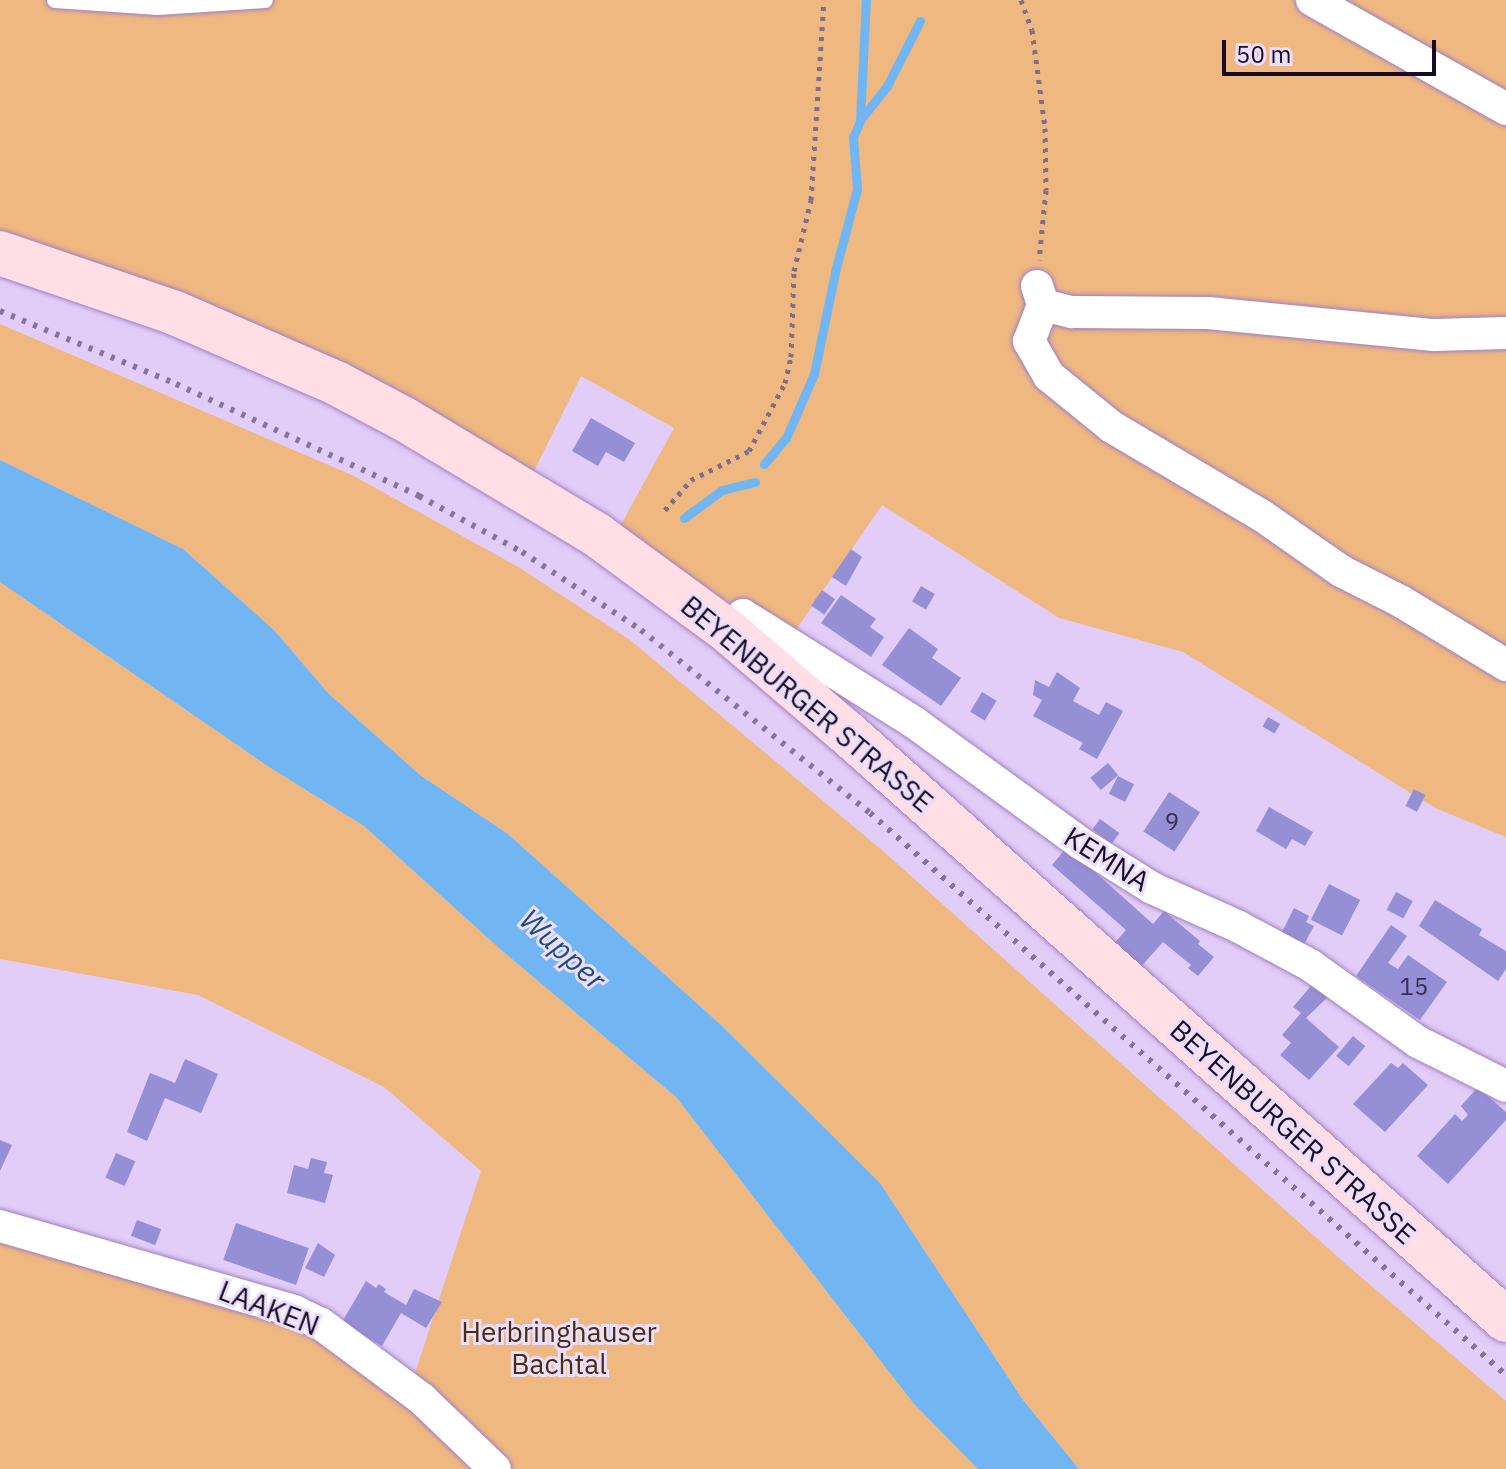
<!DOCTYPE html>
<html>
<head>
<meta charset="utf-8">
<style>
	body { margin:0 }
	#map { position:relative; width:1506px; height:1469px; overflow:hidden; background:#e1cdf8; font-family:"IBM Plex Sans",sans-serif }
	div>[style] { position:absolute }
	.green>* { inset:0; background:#efb880 }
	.water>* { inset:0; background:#71b6f3 }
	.stream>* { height:9px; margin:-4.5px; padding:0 4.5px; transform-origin:4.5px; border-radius:4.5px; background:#71b6f3 }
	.building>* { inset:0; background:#9590d6; transform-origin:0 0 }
	.path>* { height:5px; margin-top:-2.5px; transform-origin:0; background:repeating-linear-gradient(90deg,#7e6e90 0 4px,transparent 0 10px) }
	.roads { filter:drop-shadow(0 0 2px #a07fc2) drop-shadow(0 0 2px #a07fc2) }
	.lane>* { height:16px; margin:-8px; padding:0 8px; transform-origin:8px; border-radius:8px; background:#fff }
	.street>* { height:32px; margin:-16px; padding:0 16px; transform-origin:16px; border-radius:16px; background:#fff }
	.secondary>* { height:44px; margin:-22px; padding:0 22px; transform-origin:22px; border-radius:22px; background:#ffdee5 }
	.rail>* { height:6px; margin-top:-3px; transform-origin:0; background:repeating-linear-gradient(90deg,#857497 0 4px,transparent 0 12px) }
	span { translate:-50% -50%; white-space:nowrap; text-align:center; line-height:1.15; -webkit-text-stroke:6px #ebdefa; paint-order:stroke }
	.number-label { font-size:24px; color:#382d51 }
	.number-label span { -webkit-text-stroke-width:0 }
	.street-label { font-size:28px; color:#190c25 }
	.park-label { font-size:28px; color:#482e11 }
	.water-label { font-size:30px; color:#1d4f77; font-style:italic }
	.scale { position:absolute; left:1222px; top:40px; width:214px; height:36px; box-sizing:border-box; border:4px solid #190c25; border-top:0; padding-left:10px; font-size:24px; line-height:28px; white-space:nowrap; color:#190c25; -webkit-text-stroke:6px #ebdefa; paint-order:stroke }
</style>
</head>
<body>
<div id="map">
	<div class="green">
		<i style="clip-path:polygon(0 0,1506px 0,1506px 837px,1435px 808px,1183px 652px,1059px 618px,882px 505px,791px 637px,741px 604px,723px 600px,618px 530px,674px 428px,581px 376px,532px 475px,0 238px)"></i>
		<i style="clip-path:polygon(0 324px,352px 475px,520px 568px,630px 640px,883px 851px,1348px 1266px,1506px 1401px,1506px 1469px,1079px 1469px,1023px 1400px,880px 1183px,721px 1025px,508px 834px,420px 775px,328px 693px,274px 630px,183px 549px,0 460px)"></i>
		<i style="clip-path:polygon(0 582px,269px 767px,364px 826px,500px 949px,676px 1097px,914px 1404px,978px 1469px,0 1469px,0 1226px,217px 1287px,414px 1376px,481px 1171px,384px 1087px,198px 995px,0 959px)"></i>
	</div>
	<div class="water">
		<i style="clip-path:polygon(0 460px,183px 549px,274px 630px,328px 693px,420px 775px,508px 834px,721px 1025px,880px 1183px,1023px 1400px,1079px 1469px,978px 1469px,914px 1404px,676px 1097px,500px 949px,364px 826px,269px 767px,0 582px)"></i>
	</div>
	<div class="stream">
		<i style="left:860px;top:120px;width:43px;rotate:-51.5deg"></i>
		<i style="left:887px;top:86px;width:73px;rotate:-63.1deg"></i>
		<i style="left:764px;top:464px;width:34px;rotate:-50deg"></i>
		<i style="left:786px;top:438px;width:70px;rotate:-66.4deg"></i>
		<i style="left:814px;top:374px;width:108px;rotate:-78.3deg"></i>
		<i style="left:836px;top:268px;width:82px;rotate:-75.1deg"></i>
		<i style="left:857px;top:189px;width:52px;rotate:-94.4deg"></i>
		<i style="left:853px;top:137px;width:17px;rotate:-66deg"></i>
		<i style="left:860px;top:121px;width:121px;rotate:-87.2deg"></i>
		<i style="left:684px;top:518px;width:47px;rotate:-36.4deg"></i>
		<i style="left:722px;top:490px;width:34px;rotate:-14deg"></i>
	</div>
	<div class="building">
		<i style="clip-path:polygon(591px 418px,635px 443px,624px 462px,606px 452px,598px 466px,572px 451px)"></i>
		<i style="clip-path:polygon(851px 549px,862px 557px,846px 586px,832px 577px)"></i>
		<i style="left:921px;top:586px;width:16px;height:18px;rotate:30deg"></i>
		<i style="left:822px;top:590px;width:16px;height:19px;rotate:35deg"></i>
		<i style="clip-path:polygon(841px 595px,876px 619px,870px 627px,884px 637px,871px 657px,821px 623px)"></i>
		<i style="clip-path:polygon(909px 628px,938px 649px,932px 658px,961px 678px,941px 706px,882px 665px)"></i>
		<i style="clip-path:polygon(1057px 672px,1080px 688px,1073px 701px,1099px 715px,1106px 702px,1123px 711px,1097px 759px,1079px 749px,1083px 743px,1033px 716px,1042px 700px,1033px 695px,1035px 680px,1049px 687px)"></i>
		<i style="left:982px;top:692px;width:17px;height:23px;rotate:31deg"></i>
		<i style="left:1268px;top:717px;width:14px;height:11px;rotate:30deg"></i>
		<i style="left:1108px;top:763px;width:16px;height:23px;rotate:50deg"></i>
		<i style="left:1118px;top:776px;width:18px;height:20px;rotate:27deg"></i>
		<i style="left:1414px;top:789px;width:13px;height:19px;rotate:27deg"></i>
		<i style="left:1169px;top:792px;width:37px;height:47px;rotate:33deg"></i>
		<i style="clip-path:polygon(1269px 807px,1313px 832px,1305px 846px,1292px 839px,1286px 849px,1256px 831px)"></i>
		<i style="left:1100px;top:819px;width:24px;height:13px;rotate:36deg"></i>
		<i style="clip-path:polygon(1067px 847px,1153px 924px,1164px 911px,1200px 941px,1198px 944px,1214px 957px,1198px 976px,1188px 968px,1191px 965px,1163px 942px,1138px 970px,1112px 946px,1126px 930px,1052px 865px)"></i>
		<i style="left:1329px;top:884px;width:35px;height:40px;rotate:27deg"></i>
		<i style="left:1396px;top:892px;width:19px;height:20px;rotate:28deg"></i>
		<i style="clip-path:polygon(1435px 900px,1482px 929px,1479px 935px,1506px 951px,1506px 969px,1498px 981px,1419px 926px)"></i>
		<i style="clip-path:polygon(1294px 908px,1309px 916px,1306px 922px,1314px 926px,1303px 946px,1281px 934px)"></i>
		<i style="clip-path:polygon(1391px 925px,1407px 936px,1388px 963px,1398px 969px,1408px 955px,1447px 982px,1420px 1020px,1356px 976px)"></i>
		<i style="clip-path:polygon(1317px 979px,1333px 992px,1306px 1018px,1339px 1047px,1309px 1080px,1280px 1055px,1291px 1043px,1282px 1035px,1301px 1013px,1293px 1007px)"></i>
		<i style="left:1353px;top:1036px;width:16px;height:26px;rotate:40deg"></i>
		<i style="clip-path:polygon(185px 1059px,218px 1074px,201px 1113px,165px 1098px,147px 1141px,127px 1132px,150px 1073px,175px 1083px)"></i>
		<i style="clip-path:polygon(1391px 1063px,1398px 1068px,1403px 1063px,1428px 1085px,1385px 1132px,1353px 1104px)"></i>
		<i style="clip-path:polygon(1478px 1087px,1506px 1112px,1506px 1120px,1448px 1184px,1417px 1156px,1455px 1114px,1462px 1121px,1468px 1115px,1461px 1106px)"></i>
		<i style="clip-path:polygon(0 1140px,12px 1145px,0 1171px)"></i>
		<i style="left:116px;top:1153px;width:21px;height:27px;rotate:23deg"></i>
		<i style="clip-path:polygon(311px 1158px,327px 1162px,324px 1173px,333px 1175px,325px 1203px,287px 1193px,294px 1165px,308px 1169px)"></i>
		<i style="left:137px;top:1220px;width:26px;height:17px;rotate:21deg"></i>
		<i style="left:236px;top:1223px;width:77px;height:39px;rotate:19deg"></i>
		<i style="clip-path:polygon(318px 1243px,335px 1255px,324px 1277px,305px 1268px)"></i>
		<i style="clip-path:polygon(366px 1281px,376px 1288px,379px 1284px,386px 1289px,384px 1292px,406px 1305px,414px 1289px,442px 1302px,426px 1328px,401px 1313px,382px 1346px,342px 1322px)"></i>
	</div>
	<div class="path">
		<i style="left:1021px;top:0;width:32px;rotate:70deg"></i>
		<i style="left:1032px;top:30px;width:99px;rotate:82.4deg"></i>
		<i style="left:1045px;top:128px;width:62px;rotate:89.1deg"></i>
		<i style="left:1046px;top:190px;width:70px;rotate:95.7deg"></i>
		<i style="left:665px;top:510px;width:40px;rotate:-49deg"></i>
		<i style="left:691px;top:480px;width:65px;rotate:-26.6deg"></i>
		<i style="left:749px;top:451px;width:77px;rotate:-62.1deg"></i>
		<i style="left:785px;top:383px;width:27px;rotate:-77deg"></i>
		<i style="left:791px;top:357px;width:86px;rotate:-88deg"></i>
		<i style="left:794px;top:271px;width:73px;rotate:-76.5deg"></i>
		<i style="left:811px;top:200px;width:200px;rotate:-86.3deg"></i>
	</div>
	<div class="roads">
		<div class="lane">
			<i style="left:55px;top:0;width:103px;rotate:3.9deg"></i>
			<i style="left:158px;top:7px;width:107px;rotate:-3.7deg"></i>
		</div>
		<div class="street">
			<i style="left:1312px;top:0;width:223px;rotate:29.3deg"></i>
			<i style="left:1037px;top:286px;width:20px;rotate:72deg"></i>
			<i style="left:1043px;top:305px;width:30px;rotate:14deg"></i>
			<i style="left:1072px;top:312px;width:136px;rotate:0.4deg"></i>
			<i style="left:1208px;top:313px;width:227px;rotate:5.6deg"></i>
			<i style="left:1434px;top:335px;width:72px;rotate:-1.6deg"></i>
			<i style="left:1043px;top:305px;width:39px;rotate:111deg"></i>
			<i style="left:1029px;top:341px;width:40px;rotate:60.3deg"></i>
			<i style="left:1049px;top:376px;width:81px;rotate:39deg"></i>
			<i style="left:1112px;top:427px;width:173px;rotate:30.6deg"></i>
			<i style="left:1261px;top:515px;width:98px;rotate:35deg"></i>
			<i style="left:1341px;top:571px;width:68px;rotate:26.9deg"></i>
			<i style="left:1402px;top:602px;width:122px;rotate:31.2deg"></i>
			<i style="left:728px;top:631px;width:22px;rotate:-47deg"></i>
			<i style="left:743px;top:615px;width:203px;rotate:32.1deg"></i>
			<i style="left:915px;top:723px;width:204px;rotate:36deg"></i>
			<i style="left:1080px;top:843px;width:85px;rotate:32deg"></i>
			<i style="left:1152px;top:888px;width:93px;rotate:24.1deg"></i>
			<i style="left:1237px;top:926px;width:83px;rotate:28.1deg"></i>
			<i style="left:1310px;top:965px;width:133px;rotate:35.5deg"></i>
			<i style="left:1418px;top:1042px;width:98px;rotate:26.6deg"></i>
			<i style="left:0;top:1226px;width:306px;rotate:16.1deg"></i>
			<i style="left:294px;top:1311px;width:30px;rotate:26deg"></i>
			<i style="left:321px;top:1324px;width:126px;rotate:36.6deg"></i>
			<i style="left:422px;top:1399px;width:101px;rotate:43.8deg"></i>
		</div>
		<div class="secondary">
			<i style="left:0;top:253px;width:185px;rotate:18.9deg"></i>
			<i style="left:175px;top:313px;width:176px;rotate:23.5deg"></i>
			<i style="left:336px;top:383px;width:77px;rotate:27.9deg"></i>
			<i style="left:404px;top:419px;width:225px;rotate:31deg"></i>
			<i style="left:597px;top:535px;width:162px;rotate:36.2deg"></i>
			<i style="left:728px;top:631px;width:155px;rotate:40.6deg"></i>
			<i style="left:846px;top:732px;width:884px;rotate:41.7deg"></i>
		</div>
	</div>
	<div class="rail">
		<i style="left:0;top:311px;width:191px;rotate:22.5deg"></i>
		<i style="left:176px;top:384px;width:268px;rotate:24.7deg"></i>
		<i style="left:419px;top:496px;width:117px;rotate:28.5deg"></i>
		<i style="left:522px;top:552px;width:142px;rotate:33.2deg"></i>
		<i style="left:641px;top:630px;width:293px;rotate:38.6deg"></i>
		<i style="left:870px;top:813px;width:849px;rotate:41.47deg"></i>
	</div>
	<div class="number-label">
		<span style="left:1172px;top:822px">9</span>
		<span style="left:1414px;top:987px">15</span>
	</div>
	<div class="street-label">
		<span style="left:807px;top:704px;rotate:40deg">BEYENBURGER STRASSE</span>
		<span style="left:1107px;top:859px;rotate:32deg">KEMNA</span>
		<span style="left:1293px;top:1132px;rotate:42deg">BEYENBURGER STRASSE</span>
		<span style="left:269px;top:1308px;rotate:21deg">LAAKEN</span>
	</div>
	<div class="park-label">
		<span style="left:559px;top:1348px">Herbringhauser<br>Bachtal</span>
	</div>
	<div class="water-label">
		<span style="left:563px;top:949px;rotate:42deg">Wupper</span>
	</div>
	<div class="scale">50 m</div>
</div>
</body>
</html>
